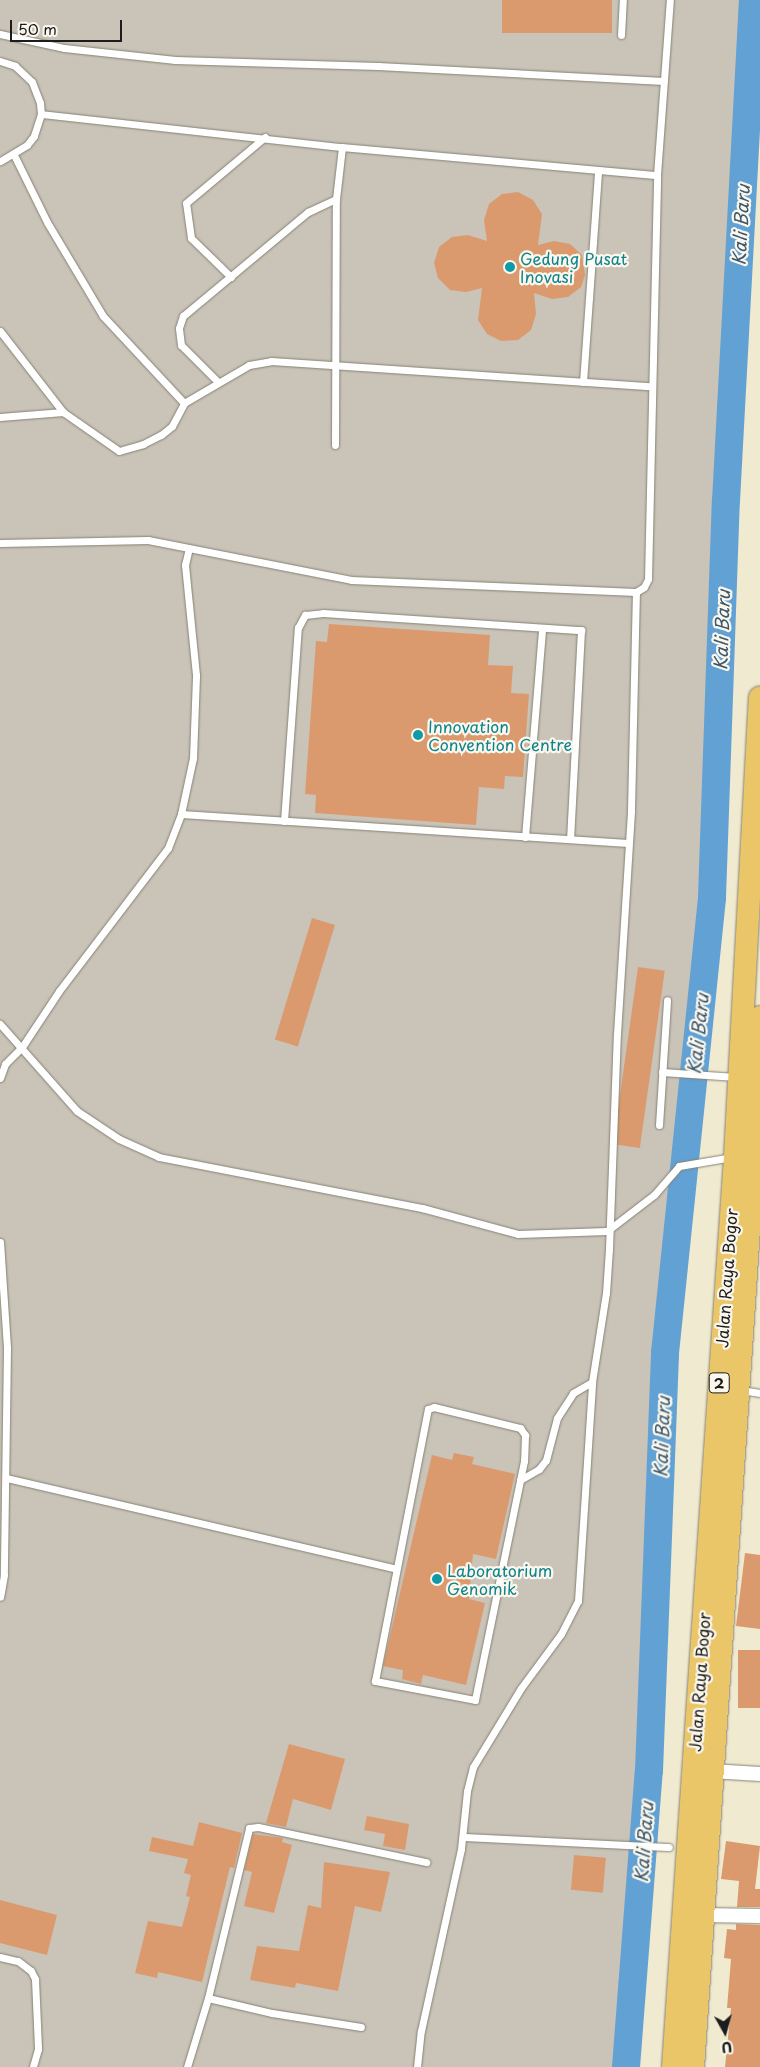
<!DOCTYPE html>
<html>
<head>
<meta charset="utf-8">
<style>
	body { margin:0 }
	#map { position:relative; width:760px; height:2067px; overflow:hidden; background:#f0ead0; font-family:"Playpen Sans",sans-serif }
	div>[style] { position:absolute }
	.industrial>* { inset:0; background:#cac3b8 }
	.river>* { height:28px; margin:-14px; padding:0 14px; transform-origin:14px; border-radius:14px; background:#61a1d4 }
	.building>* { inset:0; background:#db9a6e; transform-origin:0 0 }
	.roads { filter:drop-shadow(0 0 1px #868376) drop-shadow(0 0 1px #868376) }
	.service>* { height:7px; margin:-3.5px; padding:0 3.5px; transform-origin:3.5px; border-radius:3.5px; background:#fff }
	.minor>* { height:14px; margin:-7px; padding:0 7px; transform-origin:7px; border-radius:7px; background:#fff }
	.trunk>* { height:22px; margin:-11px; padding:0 11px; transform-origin:11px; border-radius:11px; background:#eac669 }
	.dots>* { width:14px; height:14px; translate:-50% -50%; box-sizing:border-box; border:2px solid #fbf7ec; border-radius:50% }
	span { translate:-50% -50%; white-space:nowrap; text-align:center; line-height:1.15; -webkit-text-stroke:4.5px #fbf7ec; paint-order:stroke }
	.shield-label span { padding:1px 4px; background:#fbf7ec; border:1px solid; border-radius:4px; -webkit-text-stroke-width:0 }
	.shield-label { font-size:15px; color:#1c1c1c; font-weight:700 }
	.culture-label { font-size:16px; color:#0d838f }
	.left { translate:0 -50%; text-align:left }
	.street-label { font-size:16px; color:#1c1c1c }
	.water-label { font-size:18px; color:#3b586f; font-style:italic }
	.north { position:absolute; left:700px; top:2007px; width:50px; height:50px; -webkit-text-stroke:4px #fbf7ec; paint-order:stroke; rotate:173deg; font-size:14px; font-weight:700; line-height:20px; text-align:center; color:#1c1c1c }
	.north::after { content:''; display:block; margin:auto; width:18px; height:22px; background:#1c1c1c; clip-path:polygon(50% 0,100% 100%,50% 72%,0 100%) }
	.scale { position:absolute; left:10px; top:20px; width:112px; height:22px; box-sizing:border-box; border:2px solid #1c1c1c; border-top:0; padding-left:6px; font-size:15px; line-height:18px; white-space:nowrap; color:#1c1c1c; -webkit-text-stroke:4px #fbf7ec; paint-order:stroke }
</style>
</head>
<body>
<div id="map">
	<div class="industrial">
		<i style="clip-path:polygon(0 0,754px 0,635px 2067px,0 2067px)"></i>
	</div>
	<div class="river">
		<i style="left:626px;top:2067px;width:297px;rotate:-85.6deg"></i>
		<i style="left:649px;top:1771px;width:418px;rotate:-87.8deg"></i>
		<i style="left:665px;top:1353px;width:458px;rotate:-84.1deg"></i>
		<i style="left:712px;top:897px;width:396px;rotate:-88deg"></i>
		<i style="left:726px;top:501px;width:502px;rotate:-86.92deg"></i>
	</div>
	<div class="building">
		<i style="left:502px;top:0;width:110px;height:33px"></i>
		<i style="clip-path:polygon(518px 192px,533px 200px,542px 214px,538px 245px,554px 241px,570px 244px,582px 255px,585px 275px,581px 287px,568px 297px,552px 299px,534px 293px,536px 314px,531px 330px,518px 340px,501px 341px,487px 334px,478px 320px,482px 288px,466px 292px,450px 290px,438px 278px,434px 263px,439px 247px,452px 237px,468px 235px,487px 241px,484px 220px,489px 204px,502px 194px)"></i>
		<i style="clip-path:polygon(329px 624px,490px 635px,488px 665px,513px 666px,511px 693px,529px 694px,523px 777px,505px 776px,504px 789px,479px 787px,476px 825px,315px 813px,316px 795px,305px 794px,316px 641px,327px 642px)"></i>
		<i style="left:312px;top:918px;width:24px;height:127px;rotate:17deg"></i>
		<i style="left:638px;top:967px;width:27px;height:179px;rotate:8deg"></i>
		<i style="clip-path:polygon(454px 1453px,474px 1457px,472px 1464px,515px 1474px,496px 1559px,473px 1554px,469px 1599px,485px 1603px,466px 1685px,423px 1675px,421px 1684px,402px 1679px,403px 1670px,383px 1666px,432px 1455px,452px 1460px)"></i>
		<i style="clip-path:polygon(745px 1553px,760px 1555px,760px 1629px,736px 1626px)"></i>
		<i style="left:738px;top:1650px;width:22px;height:58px"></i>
		<i style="clip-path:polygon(289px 1744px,345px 1759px,331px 1810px,293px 1799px,286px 1827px,266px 1823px)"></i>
		<i style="clip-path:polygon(367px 1816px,409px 1824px,405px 1850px,383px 1846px,385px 1834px,364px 1830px)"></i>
		<i style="clip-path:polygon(199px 1822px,242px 1833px,234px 1868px,230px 1867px,202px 1982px,158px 1972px,157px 1978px,135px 1973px,148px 1921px,182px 1927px,190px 1897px,186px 1896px,191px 1875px,184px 1873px,188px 1859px,149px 1851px,152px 1837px,193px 1846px)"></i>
		<i style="clip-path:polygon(253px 1834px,283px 1838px,282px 1842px,292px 1845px,274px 1913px,244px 1906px,252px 1872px,244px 1870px)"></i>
		<i style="clip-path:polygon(726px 1841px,760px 1846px,755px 1889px,760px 1889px,760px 1907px,737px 1907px,739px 1881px,721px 1879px)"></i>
		<i style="left:574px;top:1855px;width:32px;height:35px;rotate:5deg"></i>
		<i style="clip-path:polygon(324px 1862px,390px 1872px,381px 1912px,355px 1906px,338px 1991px,296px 1983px,295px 1988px,250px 1980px,257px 1946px,299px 1951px,308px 1905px,321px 1908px)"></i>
		<i style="clip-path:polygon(0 1900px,57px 1915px,47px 1955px,0 1943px)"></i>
		<i style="clip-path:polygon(736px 1924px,760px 1925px,760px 2067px,725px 2067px,731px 2008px,727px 2008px,731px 1959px,724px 1958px,727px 1929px,736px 1930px)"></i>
	</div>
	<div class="roads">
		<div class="service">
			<i style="left:0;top:34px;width:66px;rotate:12.3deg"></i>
			<i style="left:64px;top:48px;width:112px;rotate:6.2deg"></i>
			<i style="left:175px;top:60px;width:203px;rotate:1.7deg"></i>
			<i style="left:378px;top:66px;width:286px;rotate:3deg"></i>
			<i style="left:621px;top:35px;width:35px;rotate:-87deg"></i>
			<i style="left:0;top:61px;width:16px;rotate:18deg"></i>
			<i style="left:15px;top:66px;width:23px;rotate:43deg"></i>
			<i style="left:32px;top:82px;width:22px;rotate:69deg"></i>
			<i style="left:40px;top:103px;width:11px;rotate:85deg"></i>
			<i style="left:41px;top:114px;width:23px;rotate:108deg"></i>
			<i style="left:34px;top:136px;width:11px;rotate:128deg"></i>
			<i style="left:27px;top:145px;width:31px;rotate:149deg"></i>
			<i style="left:41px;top:114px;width:303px;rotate:6.3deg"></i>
			<i style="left:342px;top:147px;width:316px;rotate:5.1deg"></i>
			<i style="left:231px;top:277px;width:56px;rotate:-135.7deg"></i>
			<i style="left:191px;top:238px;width:35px;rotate:-98deg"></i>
			<i style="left:186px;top:203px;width:103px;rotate:-39.9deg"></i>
			<i style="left:0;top:331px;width:103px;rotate:52.1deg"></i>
			<i style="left:63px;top:412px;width:68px;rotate:34.9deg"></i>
			<i style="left:119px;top:451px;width:25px;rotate:-16deg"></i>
			<i style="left:143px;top:444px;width:20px;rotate:-27deg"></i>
			<i style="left:161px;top:435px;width:14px;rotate:-39deg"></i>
			<i style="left:172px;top:426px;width:26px;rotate:-62deg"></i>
			<i style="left:184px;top:403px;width:119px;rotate:-133deg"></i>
			<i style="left:103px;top:316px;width:109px;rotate:-120.8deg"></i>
			<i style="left:47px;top:222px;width:75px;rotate:-116.2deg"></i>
			<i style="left:218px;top:382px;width:52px;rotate:-135deg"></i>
			<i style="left:181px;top:345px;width:17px;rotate:-97deg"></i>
			<i style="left:179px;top:328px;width:13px;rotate:-72deg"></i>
			<i style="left:183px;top:316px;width:163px;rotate:-39.8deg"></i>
			<i style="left:308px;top:212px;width:31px;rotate:-25deg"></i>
			<i style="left:583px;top:382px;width:211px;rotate:-85.9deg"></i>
			<i style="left:184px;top:403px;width:75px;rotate:-30.3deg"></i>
			<i style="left:249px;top:365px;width:22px;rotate:-10deg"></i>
			<i style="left:271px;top:361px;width:380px;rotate:3.8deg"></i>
			<i style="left:0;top:417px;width:63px;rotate:-4.5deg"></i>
			<i style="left:335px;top:445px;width:246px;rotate:-89.8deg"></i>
			<i style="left:336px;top:199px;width:52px;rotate:-83.4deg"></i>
			<i style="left:0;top:543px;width:148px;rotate:-1.2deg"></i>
			<i style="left:148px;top:540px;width:207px;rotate:11.1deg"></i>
			<i style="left:351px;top:580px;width:285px;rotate:2.4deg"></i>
			<i style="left:636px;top:592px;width:9px;rotate:-32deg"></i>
			<i style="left:644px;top:587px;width:9px;rotate:-63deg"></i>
			<i style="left:648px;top:579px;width:404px;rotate:-88.7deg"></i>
			<i style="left:657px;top:175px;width:175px;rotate:-85.8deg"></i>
			<i style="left:181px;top:814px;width:448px;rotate:3.7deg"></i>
			<i style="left:284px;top:821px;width:194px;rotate:-85.9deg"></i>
			<i style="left:298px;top:628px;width:15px;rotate:-62deg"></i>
			<i style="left:305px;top:615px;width:18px;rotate:-6deg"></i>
			<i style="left:323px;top:613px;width:259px;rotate:3.8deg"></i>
			<i style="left:581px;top:630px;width:209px;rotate:93deg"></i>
			<i style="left:525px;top:837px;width:209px;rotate:-85.3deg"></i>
			<i style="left:0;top:1024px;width:116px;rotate:48.5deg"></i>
			<i style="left:77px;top:1111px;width:50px;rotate:33.7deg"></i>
			<i style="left:119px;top:1139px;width:44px;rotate:24.2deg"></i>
			<i style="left:159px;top:1157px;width:268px;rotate:11deg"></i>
			<i style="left:422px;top:1208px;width:99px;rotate:15.2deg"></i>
			<i style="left:518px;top:1234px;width:89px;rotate:-1.9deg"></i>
			<i style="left:607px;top:1231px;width:59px;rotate:-37.5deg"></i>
			<i style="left:654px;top:1195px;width:38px;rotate:-49deg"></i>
			<i style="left:679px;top:1166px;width:54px;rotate:-9.6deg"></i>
			<i style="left:662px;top:1072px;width:74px;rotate:3.9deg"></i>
			<i style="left:0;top:1078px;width:15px;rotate:-70deg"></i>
			<i style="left:5px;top:1064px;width:24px;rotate:-45deg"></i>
			<i style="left:22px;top:1047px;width:67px;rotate:-56.5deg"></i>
			<i style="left:59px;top:991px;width:180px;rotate:-52.7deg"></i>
			<i style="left:168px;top:848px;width:36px;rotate:-69deg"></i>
			<i style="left:181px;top:814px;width:57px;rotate:-77.9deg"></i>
			<i style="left:193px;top:758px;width:83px;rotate:-87.9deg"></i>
			<i style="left:196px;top:675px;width:111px;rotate:-95.7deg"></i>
			<i style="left:185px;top:565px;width:17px;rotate:-77deg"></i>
			<i style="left:659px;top:1125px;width:125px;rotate:-86.3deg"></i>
			<i style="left:0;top:1242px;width:106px;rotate:86.2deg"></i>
			<i style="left:7px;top:1348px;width:227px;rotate:90.8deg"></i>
			<i style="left:4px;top:1575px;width:22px;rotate:100deg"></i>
			<i style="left:741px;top:1390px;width:19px;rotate:9deg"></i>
			<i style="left:434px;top:1407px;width:89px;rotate:13.7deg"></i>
			<i style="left:520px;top:1428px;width:9px;rotate:54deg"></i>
			<i style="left:525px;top:1435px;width:26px;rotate:92deg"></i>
			<i style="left:524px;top:1461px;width:244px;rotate:101.6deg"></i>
			<i style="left:475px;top:1700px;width:102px;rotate:-169.2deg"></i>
			<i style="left:375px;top:1681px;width:277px;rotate:-79deg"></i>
			<i style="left:428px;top:1409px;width:6px;rotate:-18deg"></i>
			<i style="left:6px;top:1478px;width:400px;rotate:13.1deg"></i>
			<i style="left:520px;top:1480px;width:22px;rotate:-30deg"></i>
			<i style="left:539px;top:1469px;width:11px;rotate:-52deg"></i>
			<i style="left:546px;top:1460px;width:43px;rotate:-75.3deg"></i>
			<i style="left:557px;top:1418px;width:30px;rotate:-57deg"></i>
			<i style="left:573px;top:1393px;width:22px;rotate:-30deg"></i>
			<i style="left:463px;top:1837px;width:206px;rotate:2.8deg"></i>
			<i style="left:0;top:1957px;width:18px;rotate:13deg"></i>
			<i style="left:18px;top:1961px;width:16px;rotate:38deg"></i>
			<i style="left:31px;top:1971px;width:9px;rotate:63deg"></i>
			<i style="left:35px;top:1979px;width:70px;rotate:87.5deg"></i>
			<i style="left:38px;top:2049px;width:19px;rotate:106deg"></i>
			<i style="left:208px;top:1998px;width:66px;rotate:13.2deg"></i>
			<i style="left:272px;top:2013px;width:90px;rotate:8.9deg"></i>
			<i style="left:187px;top:2067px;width:72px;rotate:-73.1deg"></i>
			<i style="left:208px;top:1998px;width:175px;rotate:-76.4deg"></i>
			<i style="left:249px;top:1828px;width:9px;rotate:-6deg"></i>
			<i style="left:258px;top:1827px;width:172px;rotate:11.8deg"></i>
			<i style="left:417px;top:2067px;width:36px;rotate:-84deg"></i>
			<i style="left:421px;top:2031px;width:186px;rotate:-77.6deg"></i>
			<i style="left:461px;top:1849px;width:58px;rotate:-84.1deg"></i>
			<i style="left:467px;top:1791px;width:25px;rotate:-76deg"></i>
			<i style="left:473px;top:1767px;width:92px;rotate:-58.7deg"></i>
			<i style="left:521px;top:1688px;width:67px;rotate:-53.5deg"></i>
			<i style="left:561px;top:1634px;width:37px;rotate:-63deg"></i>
			<i style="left:578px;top:1601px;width:219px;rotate:-86.3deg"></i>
			<i style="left:592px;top:1382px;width:90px;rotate:-81.1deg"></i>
			<i style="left:606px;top:1293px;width:44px;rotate:-86.1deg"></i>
			<i style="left:609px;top:1249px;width:215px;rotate:-87.9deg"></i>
			<i style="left:617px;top:1034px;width:224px;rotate:-86.4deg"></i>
			<i style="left:631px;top:810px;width:218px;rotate:-88.7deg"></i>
		</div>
		<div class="minor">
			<i style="left:711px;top:1771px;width:49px;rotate:3.5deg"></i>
			<i style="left:703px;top:1915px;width:57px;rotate:1deg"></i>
		</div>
		<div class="trunk">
			<i style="left:673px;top:2067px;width:912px;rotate:-86.1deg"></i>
			<i style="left:735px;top:1157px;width:460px;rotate:-86.9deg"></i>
			<i style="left:693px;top:2067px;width:916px;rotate:-86.18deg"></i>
			<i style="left:754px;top:1153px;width:136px;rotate:-87.5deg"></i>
		</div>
	</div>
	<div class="dots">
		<i style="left:510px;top:267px;background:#0f9aa8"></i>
		<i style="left:418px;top:735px;background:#0f9aa8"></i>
		<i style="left:437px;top:1579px;background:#0f9aa8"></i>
	</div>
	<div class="shield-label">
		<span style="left:719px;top:1383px">2</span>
	</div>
	<div class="culture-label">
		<span class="left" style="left:520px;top:267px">Gedung Pusat<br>Inovasi</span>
		<span class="left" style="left:428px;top:735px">Innovation<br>Convention Centre</span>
		<span class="left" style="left:447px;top:1579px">Laboratorium<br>Genomik</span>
	</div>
	<div class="street-label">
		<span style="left:726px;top:1278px;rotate:-86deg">Jalan Raya Bogor</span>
		<span style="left:699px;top:1682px;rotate:-86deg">Jalan Raya Bogor</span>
	</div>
	<div class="water-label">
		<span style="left:741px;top:225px;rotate:-87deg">Kali Baru</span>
		<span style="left:722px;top:630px;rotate:-88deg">Kali Baru</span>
		<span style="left:698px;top:1034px;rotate:-84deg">Kali Baru</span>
		<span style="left:662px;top:1437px;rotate:-88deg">Kali Baru</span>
		<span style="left:644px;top:1842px;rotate:-86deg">Kali Baru</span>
	</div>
	<div class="north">U</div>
	<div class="scale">50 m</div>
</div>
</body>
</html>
